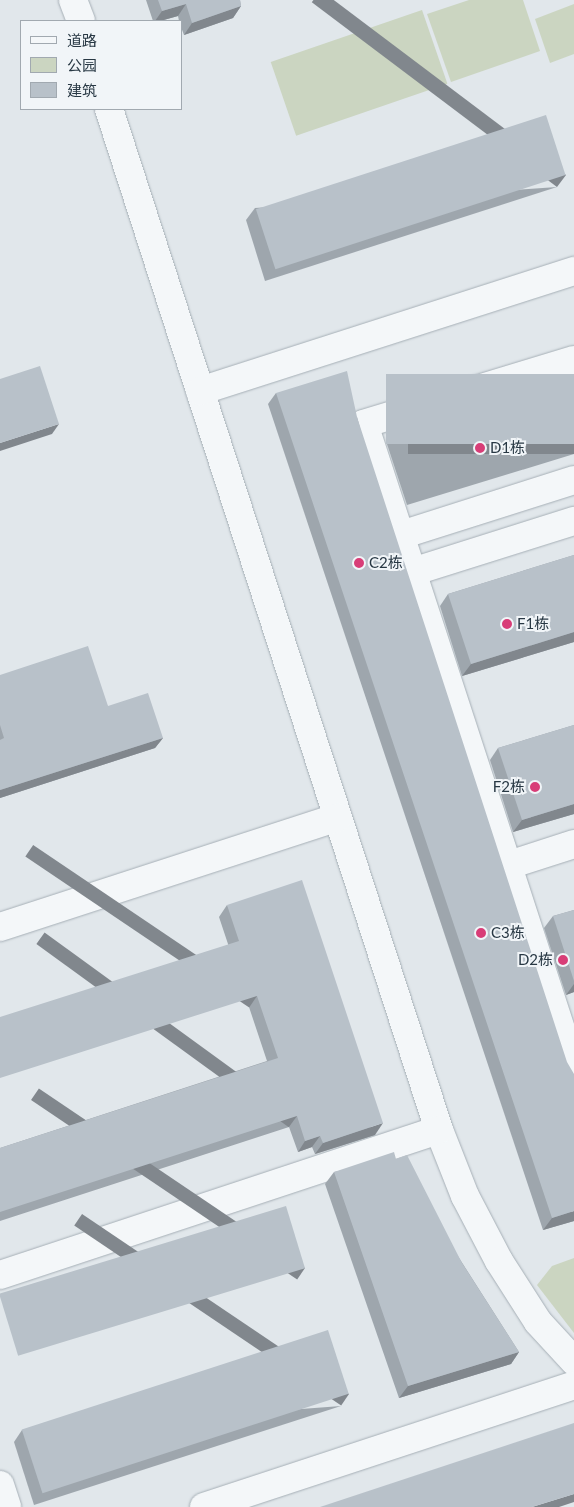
<!DOCTYPE html>
<html>
<head>
<meta charset="utf-8">
<style>
	body { margin:0 }
	#map { position:relative; width:574px; height:1507px; overflow:hidden; background:#e1e7eb; font-family:Lato,"Noto Sans SC",sans-serif }
	div>[style] { position:absolute }
	.green>* { inset:0; background:#cbd5c1; transform-origin:0 0 }
	.roads { filter:drop-shadow(0 0 1px #a6afb6) drop-shadow(0 0 1px #a6afb6) }
	.minor>* { height:28px; margin:-14px; padding:0 14px; transform-origin:14px; border-radius:14px; background:#f4f7f9 }
	.wall>* { inset:0; background:#9ea6ad }
	.shaded-wall>* { inset:0; background:#81878d; transform-origin:0 0 }
	.building>* { inset:0; background:#b8c1c9; transform-origin:0 0 }
	.dots>* { width:14px; height:14px; translate:-50% -50%; box-sizing:border-box; border:2px solid #f1f5f8; border-radius:50% }
	span { translate:-50% -50%; white-space:nowrap; text-align:center; line-height:1.15; -webkit-text-stroke:4px #f1f5f8; paint-order:stroke }
	.poi-label { font-size:15px; color:#283844 }
	.left { translate:0 -50%; text-align:left }
	.right { translate:-100% -50%; text-align:right }
	.legend { position:absolute; left:20px; top:20px; width:162px; height:90px; box-sizing:border-box; background:#f1f5f8; border:1px solid #a1a9b0; margin:0; padding:6px 9px; list-style:none; font-size:15px; color:#283844 }
	.legend li { display:flex; align-items:center; gap:10px; height:25px }
	.legend b { width:25px; border:1px solid #a1a9b0 }
</style>
</head>
<body>
<div id="map">
	<div class="green">
		<i style="clip-path:polygon(469px 0,523px 0,540px 51px,451px 82px,427px 14px)"></i>
		<i style="clip-path:polygon(574px 4px,574px 54px,550px 63px,535px 19px)"></i>
		<i style="left:422px;top:10px;width:78px;height:160px;rotate:71deg"></i>
		<i style="clip-path:polygon(574px 1258px,574px 1333px,537px 1285px,552px 1266px)"></i>
	</div>
	<div class="roads">
		<div class="minor">
			<i style="left:73px;top:0;width:22px;rotate:69deg"></i>
			<i style="left:109px;top:109px;width:1073px;rotate:72.09deg"></i>
			<i style="left:439px;top:1130px;width:71px;rotate:68.5deg"></i>
			<i style="left:465px;top:1196px;width:73px;rotate:62.4deg"></i>
			<i style="left:499px;top:1261px;width:72px;rotate:57.4deg"></i>
			<i style="left:538px;top:1322px;width:53px;rotate:47.3deg"></i>
			<i style="left:574px;top:360px;width:220px;rotate:163.1deg"></i>
			<i style="left:364px;top:424px;width:678px;rotate:71.97deg"></i>
			<i style="left:200px;top:391px;width:393px;rotate:-17.8deg"></i>
			<i style="left:401px;top:535px;width:182px;rotate:-17.6deg"></i>
			<i style="left:412px;top:572px;width:170px;rotate:-17.5deg"></i>
			<i style="left:509px;top:865px;width:68px;rotate:-17.9deg"></i>
			<i style="left:0;top:927px;width:355px;rotate:-18deg"></i>
			<i style="left:0;top:1275px;width:462px;rotate:-18.3deg"></i>
			<i style="left:0;top:1485px;width:23px;rotate:72deg"></i>
			<i style="left:204px;top:1507px;width:390px;rotate:-18.2deg"></i>
		</div>
	</div>
	<div class="wall">
		<i style="clip-path:polygon(146px 0,240px 0,241px 6px,233px 18px,184px 35px,181px 27px,181px 21px,179px 21px,178px 16px,160px 21px,153px 21px)"></i>
		<i style="clip-path:polygon(557px 187px,265px 281px,246px 220px,255px 208px)"></i>
		<i style="clip-path:polygon(574px 374px,574px 454px,407px 505px,386px 441px,394px 429px)"></i>
		<i style="clip-path:polygon(276px 393px,357px 417px,574px 1221px,543px 1230px,268px 404px)"></i>
		<i style="clip-path:polygon(574px 555px,574px 642px,462px 676px,440px 606px,448px 594px)"></i>
		<i style="clip-path:polygon(0 675px,108px 706px,163px 738px,155px 748px,0 798px)"></i>
		<i style="clip-path:polygon(574px 725px,574px 814px,513px 832px,490px 760px,498px 748px)"></i>
		<i style="clip-path:polygon(227px 905px,375px 1135px,315px 1154px,312px 1147px,298px 1152px,289px 1127px,0 1221px,0 1148px,267px 1061px,219px 917px)"></i>
		<i style="clip-path:polygon(574px 910px,574px 992px,566px 995px,544px 928px,553px 916px)"></i>
		<i style="clip-path:polygon(396px 1159px,519px 1352px,511px 1364px,399px 1398px,325px 1184px,334px 1172px)"></i>
		<i style="clip-path:polygon(341px 1406px,34px 1505px,14px 1442px,22px 1430px)"></i>
	</div>
	<div class="shaded-wall">
		<i style="clip-path:polygon(186px 4px,178px 16px,160px 21px,155px 21px,162px 11px)"></i>
		<i style="clip-path:polygon(241px 6px,233px 18px,184px 35px,192px 23px)"></i>
		<i style="left:566px;top:175px;width:15px;height:307px;rotate:127deg"></i>
		<i style="clip-path:polygon(59px 424px,52px 434px,0 451px,0 443px)"></i>
		<i style="left:574px;top:444px;width:10px;height:166px;rotate:90deg"></i>
		<i style="clip-path:polygon(574px 632px,574px 642px,462px 676px,471px 664px)"></i>
		<i style="clip-path:polygon(163px 738px,155px 748px,0 798px,0 790px)"></i>
		<i style="clip-path:polygon(574px 804px,574px 814px,513px 832px,522px 820px)"></i>
		<i style="clip-path:polygon(574px 984px,574px 992px,566px 995px)"></i>
		<i style="left:257px;top:996px;width:14px;height:270px;rotate:124deg"></i>
		<i style="left:297px;top:1116px;width:14px;height:312px;rotate:126deg"></i>
		<i style="clip-path:polygon(383px 1123px,375px 1135px,315px 1154px,323px 1143px)"></i>
		<i style="clip-path:polygon(320px 1136px,312px 1147px,298px 1152px,305px 1141px)"></i>
		<i style="clip-path:polygon(574px 1211px,574px 1221px,543px 1230px,552px 1218px)"></i>
		<i style="left:305px;top:1268px;width:14px;height:321px;rotate:124deg"></i>
		<i style="clip-path:polygon(519px 1352px,511px 1364px,399px 1398px,408px 1386px)"></i>
		<i style="left:349px;top:1394px;width:14px;height:322px;rotate:124deg"></i>
		<i style="clip-path:polygon(574px 1494px,574px 1502px,559px 1507px,532px 1507px)"></i>
	</div>
	<div class="building">
		<i style="clip-path:polygon(158px 0,240px 0,241px 6px,192px 23px,186px 4px,162px 11px)"></i>
		<i style="left:546px;top:115px;width:63px;height:305px;rotate:72deg"></i>
		<i style="clip-path:polygon(40px 366px,59px 424px,0 443px,0 379px)"></i>
		<i style="clip-path:polygon(347px 371px,357px 417px,567px 1062px,574px 1074px,574px 1211px,552px 1218px,276px 393px)"></i>
		<i style="left:574px;top:374px;width:70px;height:188px;rotate:90deg"></i>
		<i style="clip-path:polygon(574px 555px,574px 632px,471px 664px,448px 594px)"></i>
		<i style="clip-path:polygon(88px 646px,108px 706px,148px 693px,163px 738px,0 790px,0 740px,4px 738px,0 725px,0 675px)"></i>
		<i style="clip-path:polygon(574px 725px,574px 804px,522px 820px,498px 748px)"></i>
		<i style="clip-path:polygon(302px 880px,383px 1123px,323px 1143px,320px 1136px,305px 1141px,297px 1116px,0 1212px,0 1148px,278px 1058px,257px 996px,0 1078px,0 1017px,239px 941px,227px 905px)"></i>
		<i style="clip-path:polygon(574px 910px,574px 981px,553px 916px)"></i>
		<i style="clip-path:polygon(394px 1152px,396px 1159px,407px 1155px,462px 1263px,519px 1352px,408px 1386px,334px 1172px)"></i>
		<i style="left:286px;top:1206px;width:65px;height:300px;rotate:73deg"></i>
		<i style="left:328px;top:1330px;width:67px;height:322px;rotate:72deg"></i>
		<i style="clip-path:polygon(574px 1423px,574px 1494px,532px 1507px,320px 1507px)"></i>
	</div>
	<div class="dots">
		<i style="left:480px;top:448px;background:#d83d77"></i>
		<i style="left:359px;top:563px;background:#d83d77"></i>
		<i style="left:507px;top:624px;background:#d83d77"></i>
		<i style="left:535px;top:787px;background:#d83d77"></i>
		<i style="left:481px;top:933px;background:#d83d77"></i>
		<i style="left:563px;top:960px;background:#d83d77"></i>
	</div>
	<div class="poi-label">
		<span class="left" style="left:490px;top:448px">D1栋</span>
		<span class="left" style="left:369px;top:563px">C2栋</span>
		<span class="left" style="left:517px;top:624px">F1栋</span>
		<span class="right" style="left:525px;top:787px">F2栋</span>
		<span class="left" style="left:491px;top:933px">C3栋</span>
		<span class="right" style="left:553px;top:960px">D2栋</span>
	</div>
	<ul class="legend">
	<li><b style="height:6px;background:#f4f7f9"></b>道路</li>
	<li><b style="height:14px;background:#cbd5c1"></b>公园</li>
	<li><b style="height:14px;background:#b8c1c9"></b>建筑</li>
	</ul>
</div>
</body>
</html>
